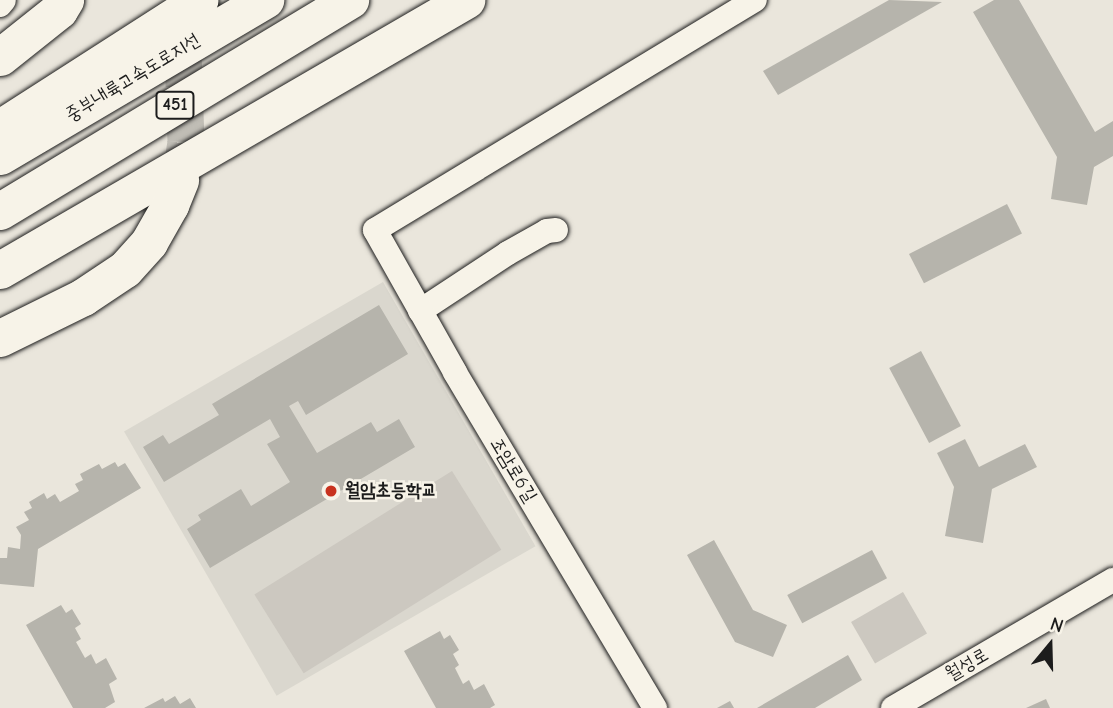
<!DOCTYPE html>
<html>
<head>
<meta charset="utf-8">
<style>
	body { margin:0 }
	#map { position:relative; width:1113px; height:708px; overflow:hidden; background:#eae6dc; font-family:"Comic Neue","Poor Story",sans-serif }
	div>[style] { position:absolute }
	.built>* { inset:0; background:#dad7ce; transform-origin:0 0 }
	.green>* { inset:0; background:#ccc8c0; transform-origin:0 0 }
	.building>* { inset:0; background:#b6b4ac; transform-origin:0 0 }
	.highway-tunnel>* { height:37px; margin-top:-18.5px; transform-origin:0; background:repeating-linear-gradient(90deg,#c1beb6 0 37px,transparent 0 55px) }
	.roads { filter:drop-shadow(0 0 2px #1c1c1c) drop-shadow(0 0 2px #1c1c1c) }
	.minor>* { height:24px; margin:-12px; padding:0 12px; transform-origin:12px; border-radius:12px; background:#f7f3e8 }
	.highway>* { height:37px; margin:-18.5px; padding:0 18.5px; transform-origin:18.5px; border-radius:18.5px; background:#f7f3e8 }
	.dots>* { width:19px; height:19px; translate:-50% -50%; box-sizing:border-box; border:4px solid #f7f3e8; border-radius:50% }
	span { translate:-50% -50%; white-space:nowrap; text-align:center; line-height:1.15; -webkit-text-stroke:5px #f7f3e8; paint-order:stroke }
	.shield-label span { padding:2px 5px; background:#f7f3e8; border:2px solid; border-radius:5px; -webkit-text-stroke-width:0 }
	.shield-label { font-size:18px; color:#1c1c1c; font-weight:700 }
	.street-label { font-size:19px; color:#1c1c1c }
	.poi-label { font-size:19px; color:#1c1c1c; font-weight:700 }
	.left { translate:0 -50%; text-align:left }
	.north { position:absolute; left:1015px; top:610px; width:70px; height:70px; -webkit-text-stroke:5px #f7f3e8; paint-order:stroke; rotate:19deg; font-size:19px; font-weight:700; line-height:28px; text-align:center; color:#1c1c1c }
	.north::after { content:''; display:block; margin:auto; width:24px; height:32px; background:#1c1c1c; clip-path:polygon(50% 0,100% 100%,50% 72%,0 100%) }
</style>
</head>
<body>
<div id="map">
	<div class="built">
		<i style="left:383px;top:282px;width:305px;height:299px;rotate:60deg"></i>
	</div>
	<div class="green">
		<i style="left:452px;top:471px;width:93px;height:233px;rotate:58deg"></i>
		<i style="left:903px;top:592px;width:48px;height:60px;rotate:60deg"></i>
	</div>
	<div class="building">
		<i style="clip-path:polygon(889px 0,942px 2px,778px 95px,763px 71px)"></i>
		<i style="clip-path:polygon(994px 0,1019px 0,1095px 132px,1113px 121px,1113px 156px,1094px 167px,1087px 205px,1051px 199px,1057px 157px,973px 12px)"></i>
		<i style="left:1007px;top:204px;width:33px;height:110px;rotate:63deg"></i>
		<i style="clip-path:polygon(379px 305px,408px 354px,306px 415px,298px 401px,289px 406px,317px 453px,371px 422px,377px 432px,399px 419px,415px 447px,210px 568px,187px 529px,201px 520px,198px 515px,241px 489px,251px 506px,290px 482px,267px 444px,280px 437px,270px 419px,164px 482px,143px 447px,163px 435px,169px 444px,219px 415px,212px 404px)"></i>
		<i style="left:921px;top:351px;width:85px;height:36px;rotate:62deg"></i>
		<i style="clip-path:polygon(965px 439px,979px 467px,1025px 444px,1037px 467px,992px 489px,983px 543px,945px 536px,954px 487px,937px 453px)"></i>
		<i style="clip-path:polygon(115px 462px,118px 467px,125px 463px,141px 488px,38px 549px,34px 587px,0 584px,0 558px,7px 558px,8px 547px,20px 549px,21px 535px,16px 527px,29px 520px,24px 512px,32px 508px,29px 502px,44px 493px,47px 499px,55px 494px,60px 502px,79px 491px,75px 484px,83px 480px,80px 474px,99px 464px,102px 469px)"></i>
		<i style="clip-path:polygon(714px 540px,753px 610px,787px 625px,773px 657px,735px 642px,687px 555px)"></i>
		<i style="left:872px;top:550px;width:32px;height:96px;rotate:62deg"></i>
		<i style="clip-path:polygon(61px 605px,66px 613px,72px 609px,81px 624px,75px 628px,81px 639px,76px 642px,85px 658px,91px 654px,96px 664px,106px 658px,117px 679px,109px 684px,115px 702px,105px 708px,73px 708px,26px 625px)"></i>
		<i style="clip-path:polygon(440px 631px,444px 639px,450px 635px,459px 650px,453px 654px,459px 665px,455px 668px,463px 684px,469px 680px,474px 690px,484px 684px,495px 705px,490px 708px,436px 708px,404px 651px)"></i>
		<i style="clip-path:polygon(848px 655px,862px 680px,815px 708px,757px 708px)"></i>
		<i style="clip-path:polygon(175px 696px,180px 704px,190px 698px,196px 708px,144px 708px,163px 698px,165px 702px)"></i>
		<i style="clip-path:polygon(1046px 699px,1050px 708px,1026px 708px)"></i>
		<i style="clip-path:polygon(730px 701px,734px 708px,717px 708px)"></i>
	</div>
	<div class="highway-tunnel">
		<i style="left:180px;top:180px;width:39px;rotate:-81deg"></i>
		<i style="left:186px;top:141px;width:120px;rotate:-91.9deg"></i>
	</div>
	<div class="roads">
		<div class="minor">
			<i style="left:0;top:5px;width:6px;rotate:-51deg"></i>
			<i style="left:420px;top:311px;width:105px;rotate:-33.4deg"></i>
			<i style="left:508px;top:253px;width:45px;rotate:-29.4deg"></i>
			<i style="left:547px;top:231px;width:9px;rotate:-6deg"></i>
			<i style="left:655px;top:708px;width:391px;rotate:-120.8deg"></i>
			<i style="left:455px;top:372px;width:163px;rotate:-119.4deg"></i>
			<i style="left:375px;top:230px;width:444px;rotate:-31.2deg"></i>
			<i style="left:893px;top:708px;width:255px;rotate:-30.2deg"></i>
		</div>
		<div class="highway">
			<i style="left:0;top:57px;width:75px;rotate:-38.5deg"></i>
			<i style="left:59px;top:10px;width:12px;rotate:-59deg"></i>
			<i style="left:0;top:128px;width:237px;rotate:-32.7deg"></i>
			<i style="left:0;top:156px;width:308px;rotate:-30.5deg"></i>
			<i style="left:0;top:211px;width:409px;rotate:-31.1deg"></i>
			<i style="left:0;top:270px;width:539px;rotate:-30.09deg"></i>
			<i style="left:0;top:338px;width:93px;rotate:-26.3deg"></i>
			<i style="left:83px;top:297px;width:50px;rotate:-33.7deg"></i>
			<i style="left:125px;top:269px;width:36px;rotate:-48deg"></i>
			<i style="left:149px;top:242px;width:43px;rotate:-60.4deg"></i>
			<i style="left:170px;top:205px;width:27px;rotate:-68deg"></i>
		</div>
	</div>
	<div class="dots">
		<i style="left:331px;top:491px;background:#c8321e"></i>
	</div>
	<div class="shield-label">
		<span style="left:175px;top:105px">451</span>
	</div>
	<div class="street-label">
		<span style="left:133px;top:78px;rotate:-31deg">중부내륙고속도로지선</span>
		<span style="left:513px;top:470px;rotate:59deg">조암로6길</span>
		<span style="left:967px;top:665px;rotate:-30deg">월성로</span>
	</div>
	<div class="poi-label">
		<span class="left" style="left:345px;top:491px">월암초등학교</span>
	</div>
	<div class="north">N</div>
</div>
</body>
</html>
